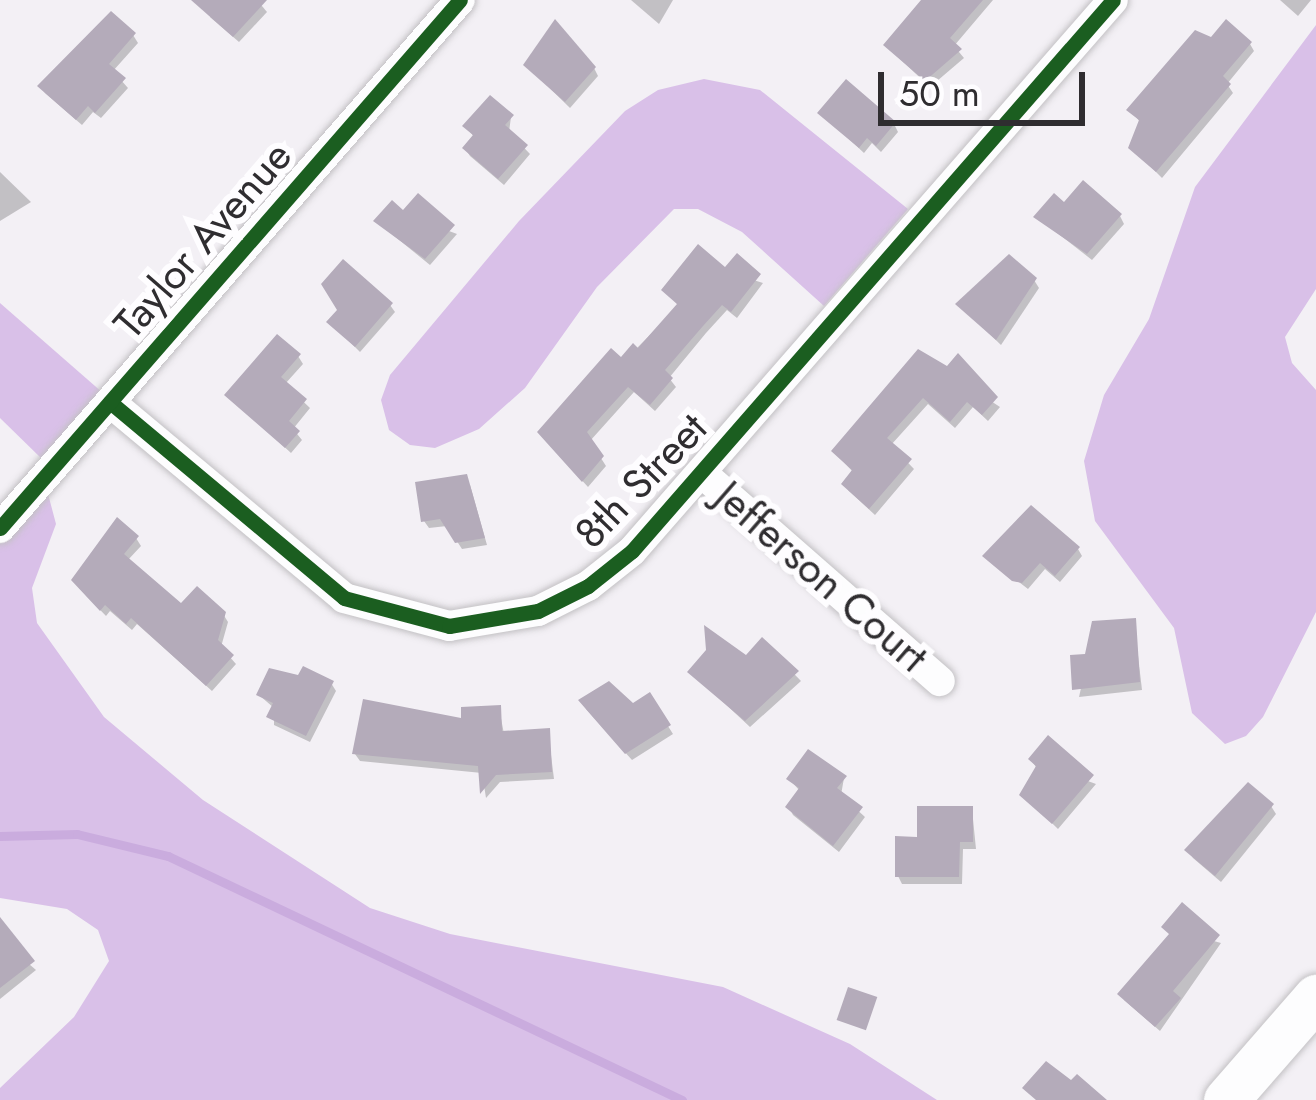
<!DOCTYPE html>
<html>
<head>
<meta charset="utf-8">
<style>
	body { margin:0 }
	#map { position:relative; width:1316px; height:1100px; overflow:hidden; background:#f3f0f5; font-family:Jost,sans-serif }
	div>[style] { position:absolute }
	.forest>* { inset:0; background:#d9c0e8 }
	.shadow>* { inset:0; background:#0003 }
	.stream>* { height:9px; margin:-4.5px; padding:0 4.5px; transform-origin:4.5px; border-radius:4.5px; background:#caacde }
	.building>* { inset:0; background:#b4abba; transform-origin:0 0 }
	.roads { filter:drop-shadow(0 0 3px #c3c1c4) drop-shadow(0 0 3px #c3c1c4) }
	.street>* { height:30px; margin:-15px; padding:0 15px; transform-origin:15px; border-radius:15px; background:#fdfdfe }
	.secondary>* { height:45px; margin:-22.5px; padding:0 22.5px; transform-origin:22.5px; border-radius:22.5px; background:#fdfdfe }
	.cycleway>* { height:15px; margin:-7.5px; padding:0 7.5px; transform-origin:7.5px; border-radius:7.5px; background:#1b5e20 }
	span { translate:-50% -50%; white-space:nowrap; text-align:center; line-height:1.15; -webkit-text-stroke:12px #fefdff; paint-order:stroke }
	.street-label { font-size:42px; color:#2f2d30 }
	.scale { position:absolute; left:878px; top:72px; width:207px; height:54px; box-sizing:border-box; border:6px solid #2f2d30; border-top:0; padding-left:15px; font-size:36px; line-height:42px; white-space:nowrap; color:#2f2d30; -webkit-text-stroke:9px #fefdff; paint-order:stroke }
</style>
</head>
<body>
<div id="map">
	<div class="forest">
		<i style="clip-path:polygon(1316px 25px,1316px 289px,1285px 337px,1292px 363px,1316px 390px,1316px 612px,1263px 717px,1246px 736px,1225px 744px,1192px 713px,1174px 628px,1095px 521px,1084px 461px,1104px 395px,1149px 319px,1195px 187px)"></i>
		<i style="clip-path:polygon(704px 79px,760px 90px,908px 209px,824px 306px,742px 232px,698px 209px,674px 209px,597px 287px,525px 388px,479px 429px,435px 448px,410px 445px,389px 430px,381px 400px,390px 375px,519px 221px,625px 111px,658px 90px)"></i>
		<i style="clip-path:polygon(0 303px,103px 393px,44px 461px,0 418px)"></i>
		<i style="clip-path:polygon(47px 490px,56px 524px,32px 588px,37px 623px,104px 717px,203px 800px,370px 908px,450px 934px,723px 987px,850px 1044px,937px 1100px,0 1100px,0 1088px,74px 1017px,109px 961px,98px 930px,67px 909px,0 898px,0 544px)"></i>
	</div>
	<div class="shadow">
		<i style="clip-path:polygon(209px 0,257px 0,267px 12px,239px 42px,210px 17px)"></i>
		<i style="clip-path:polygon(631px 0,673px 0,659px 24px)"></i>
		<i style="clip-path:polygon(927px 0,993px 0,954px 46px,964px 58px,930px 87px,886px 46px)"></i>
		<i style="clip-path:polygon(1280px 0,1311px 0,1298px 16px)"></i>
		<i style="clip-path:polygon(133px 35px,138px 43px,113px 71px,128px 88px,101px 118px,93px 112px,82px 125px,45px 93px,41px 86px)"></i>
		<i style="clip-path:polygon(1212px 41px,1250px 44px,1254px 51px,1227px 84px,1233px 93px,1162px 178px,1132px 148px,1141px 123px,1130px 110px)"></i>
		<i style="clip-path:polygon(526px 65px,594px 68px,598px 76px,570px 108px)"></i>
		<i style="clip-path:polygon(821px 113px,894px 124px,898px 132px,881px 152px,872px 143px,864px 153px)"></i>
		<i style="clip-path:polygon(511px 117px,509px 132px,530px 154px,504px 185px,470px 156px,465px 148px,474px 137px,466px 126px)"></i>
		<i style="clip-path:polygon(0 172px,31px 202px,0 221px)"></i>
		<i style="clip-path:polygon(404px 214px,457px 234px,430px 265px,377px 222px)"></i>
		<i style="clip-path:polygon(1120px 216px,1124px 224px,1092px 260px,1037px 217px)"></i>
		<i style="clip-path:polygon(725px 271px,763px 283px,737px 318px,727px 310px,706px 333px,669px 378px,676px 387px,655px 411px,634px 392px,590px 441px,606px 466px,588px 487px,545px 440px,679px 306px,665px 290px)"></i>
		<i style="clip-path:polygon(1034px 280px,1039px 288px,1001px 345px,959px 305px)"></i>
		<i style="clip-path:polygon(390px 305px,395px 312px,360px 352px,330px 322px)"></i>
		<i style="clip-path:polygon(918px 353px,1000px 407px,988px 421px,973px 407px,955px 428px,928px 404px,891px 445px,914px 469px,875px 515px,849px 491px,844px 484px,854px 473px,834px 452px)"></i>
		<i style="clip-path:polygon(298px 356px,303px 364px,285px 384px,310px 408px,293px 429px,302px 440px,291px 453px,228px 395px)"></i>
		<i style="clip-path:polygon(470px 485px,487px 545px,462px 549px,447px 526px,429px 528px,424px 521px)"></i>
		<i style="clip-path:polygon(136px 538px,141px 546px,127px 561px,181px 608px,223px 614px,228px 622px,221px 647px,236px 664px,212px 691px,137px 624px,132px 630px,110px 611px,106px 616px,79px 588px)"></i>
		<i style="clip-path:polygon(1078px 549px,1082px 556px,1060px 582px,1045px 569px,1028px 589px,985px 556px)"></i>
		<i style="clip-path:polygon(1134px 621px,1142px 690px,1079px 697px,1088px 657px)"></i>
		<i style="clip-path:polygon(762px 641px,801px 681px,750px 727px,691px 672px,746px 659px)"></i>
		<i style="clip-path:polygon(331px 683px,336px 691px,310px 742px,274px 725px,274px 708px,259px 695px)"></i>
		<i style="clip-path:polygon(649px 696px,673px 734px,632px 760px,586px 709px,632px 707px)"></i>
		<i style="clip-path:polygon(499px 708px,504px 734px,548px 731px,554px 779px,500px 782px,486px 798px,482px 773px,360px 761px,355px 754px)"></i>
		<i style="clip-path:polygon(1031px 760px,1096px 784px,1058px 829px,1023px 795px,1036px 767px)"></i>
		<i style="clip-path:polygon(844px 778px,841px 795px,865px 817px,839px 852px,793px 815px,789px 807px,800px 791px,789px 779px)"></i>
		<i style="clip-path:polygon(1271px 806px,1276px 814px,1221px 882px,1193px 858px,1188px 850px)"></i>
		<i style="clip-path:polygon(972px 809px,976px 849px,963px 849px,962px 884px,902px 884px,898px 876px)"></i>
		<i style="clip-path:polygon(1164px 927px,1221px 943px,1160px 1031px,1124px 1000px,1171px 936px)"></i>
		<i style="clip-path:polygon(0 939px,36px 970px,0 999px)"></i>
	</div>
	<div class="stream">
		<i style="left:0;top:836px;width:77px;rotate:-1.5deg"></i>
		<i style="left:77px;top:834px;width:94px;rotate:13.6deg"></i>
		<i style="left:168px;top:856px;width:569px;rotate:25.39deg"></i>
	</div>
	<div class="building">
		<i style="clip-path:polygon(191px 0,267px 0,233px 37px)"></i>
		<i style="clip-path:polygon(921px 0,983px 0,950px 38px,962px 49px,925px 81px,883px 45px)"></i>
		<i style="clip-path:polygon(111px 11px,136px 33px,109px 64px,126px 78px,95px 113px,88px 106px,76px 120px,37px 86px)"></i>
		<i style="clip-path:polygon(555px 19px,596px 67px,565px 102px,523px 65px)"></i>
		<i style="clip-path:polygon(1226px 19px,1252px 42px,1223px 76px,1231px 84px,1156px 172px,1128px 148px,1139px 120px,1126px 110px,1195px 30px,1211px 37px)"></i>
		<i style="clip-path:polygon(846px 79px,896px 122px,876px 146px,867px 138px,859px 148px,817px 113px)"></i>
		<i style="clip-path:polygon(490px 95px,514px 115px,505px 125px,528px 145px,498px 179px,462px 148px,473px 135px,462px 126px)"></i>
		<i style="clip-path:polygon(1083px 180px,1122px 214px,1087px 254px,1033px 217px,1054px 193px,1064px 202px)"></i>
		<i style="clip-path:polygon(418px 193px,455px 225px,425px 259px,373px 221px,392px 200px,403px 210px)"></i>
		<i style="clip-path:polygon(698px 244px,725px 267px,737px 253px,761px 274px,731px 312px,722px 305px,703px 326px,665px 370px,673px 378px,650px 405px,628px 387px,587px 432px,604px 456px,582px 482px,537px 432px,611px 348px,621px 357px,633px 343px,638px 348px,677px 304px,661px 290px)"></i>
		<i style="clip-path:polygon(1009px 254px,1037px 278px,996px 340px,955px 304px)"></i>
		<i style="clip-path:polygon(343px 259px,393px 303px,355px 347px,326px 322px,337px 310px,321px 284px)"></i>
		<i style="clip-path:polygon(277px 334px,301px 354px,281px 377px,307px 399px,289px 421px,300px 431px,285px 448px,224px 395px)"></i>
		<i style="clip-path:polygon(918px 349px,947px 366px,958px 353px,998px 397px,982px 415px,967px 402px,950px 422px,923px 398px,887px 438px,912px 459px,869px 509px,841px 484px,852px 470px,831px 451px)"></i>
		<i style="clip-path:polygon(467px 474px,485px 538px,455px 543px,440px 519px,421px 522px,415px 482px)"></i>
		<i style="clip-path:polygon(1031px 505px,1080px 547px,1055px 576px,1040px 563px,1022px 583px,1012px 581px,982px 556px)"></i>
		<i style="clip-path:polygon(117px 517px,139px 536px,124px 554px,181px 603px,197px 586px,226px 612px,218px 640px,234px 655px,206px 686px,131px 618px,126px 624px,105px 605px,100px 611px,71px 580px)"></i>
		<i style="clip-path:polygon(1136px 618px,1140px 682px,1072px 690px,1070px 655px,1085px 654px,1092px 621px)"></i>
		<i style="clip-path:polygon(704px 625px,746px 655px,762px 637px,799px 671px,745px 721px,687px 672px,706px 650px)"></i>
		<i style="clip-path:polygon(303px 666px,334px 681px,306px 736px,266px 717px,273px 703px,256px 695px,269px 668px,298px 675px)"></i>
		<i style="clip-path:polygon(609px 681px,633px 703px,650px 692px,671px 725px,625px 754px,578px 700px)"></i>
		<i style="clip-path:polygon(363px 699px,461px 718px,461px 707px,501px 705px,502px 731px,550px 728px,552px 772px,496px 775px,480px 794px,478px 766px,352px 754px)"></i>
		<i style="clip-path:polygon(1048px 735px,1094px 775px,1052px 824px,1019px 795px,1036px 766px,1028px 759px)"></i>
		<i style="clip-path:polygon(808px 749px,847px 776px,837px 788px,863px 807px,833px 846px,785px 807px,799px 788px,786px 779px)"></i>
		<i style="clip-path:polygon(1248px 782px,1274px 804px,1215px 876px,1184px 850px)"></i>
		<i style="clip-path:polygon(917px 806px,973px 806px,973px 842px,960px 842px,959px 877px,895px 877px,895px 836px,917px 837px)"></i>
		<i style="clip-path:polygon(1182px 902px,1220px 935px,1173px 991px,1181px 998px,1155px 1027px,1117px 994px,1169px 934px,1161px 927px)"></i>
		<i style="clip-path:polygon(0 917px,35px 961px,0 988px)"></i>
		<i style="left:848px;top:987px;width:31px;height:35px;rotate:19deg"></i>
		<i style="clip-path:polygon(1046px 1061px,1071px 1080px,1077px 1074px,1107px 1100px,1036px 1100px,1022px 1088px)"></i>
	</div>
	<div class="roads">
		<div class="street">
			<i style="left:110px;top:402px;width:305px;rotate:39.9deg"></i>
			<i style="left:344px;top:598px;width:109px;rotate:14.9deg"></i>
			<i style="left:449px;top:626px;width:90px;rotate:-9.6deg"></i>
			<i style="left:538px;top:611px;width:56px;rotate:-26.6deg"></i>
			<i style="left:588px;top:586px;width:56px;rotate:-38.5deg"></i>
			<i style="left:632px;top:551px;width:731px;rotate:-48.88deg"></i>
			<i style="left:702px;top:473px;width:316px;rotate:41.2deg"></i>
			<i style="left:0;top:528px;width:700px;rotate:-48.94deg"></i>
		</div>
		<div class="secondary">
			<i style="left:1226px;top:1100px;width:137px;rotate:-48.9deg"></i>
		</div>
	</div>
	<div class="cycleway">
		<i style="left:110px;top:402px;width:305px;rotate:39.9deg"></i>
		<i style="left:344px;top:598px;width:109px;rotate:14.9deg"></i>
		<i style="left:449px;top:626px;width:90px;rotate:-9.6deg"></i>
		<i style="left:538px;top:611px;width:56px;rotate:-26.6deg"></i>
		<i style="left:588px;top:586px;width:56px;rotate:-38.5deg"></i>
		<i style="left:632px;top:551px;width:731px;rotate:-48.88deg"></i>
		<i style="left:0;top:528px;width:700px;rotate:-48.94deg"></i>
	</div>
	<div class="street-label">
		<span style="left:203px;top:240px;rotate:-49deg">Taylor Avenue</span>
		<span style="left:641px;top:481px;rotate:-46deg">8th Street</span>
		<span style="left:821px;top:577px;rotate:41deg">Jefferson Court</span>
	</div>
	<div class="scale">50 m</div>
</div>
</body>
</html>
